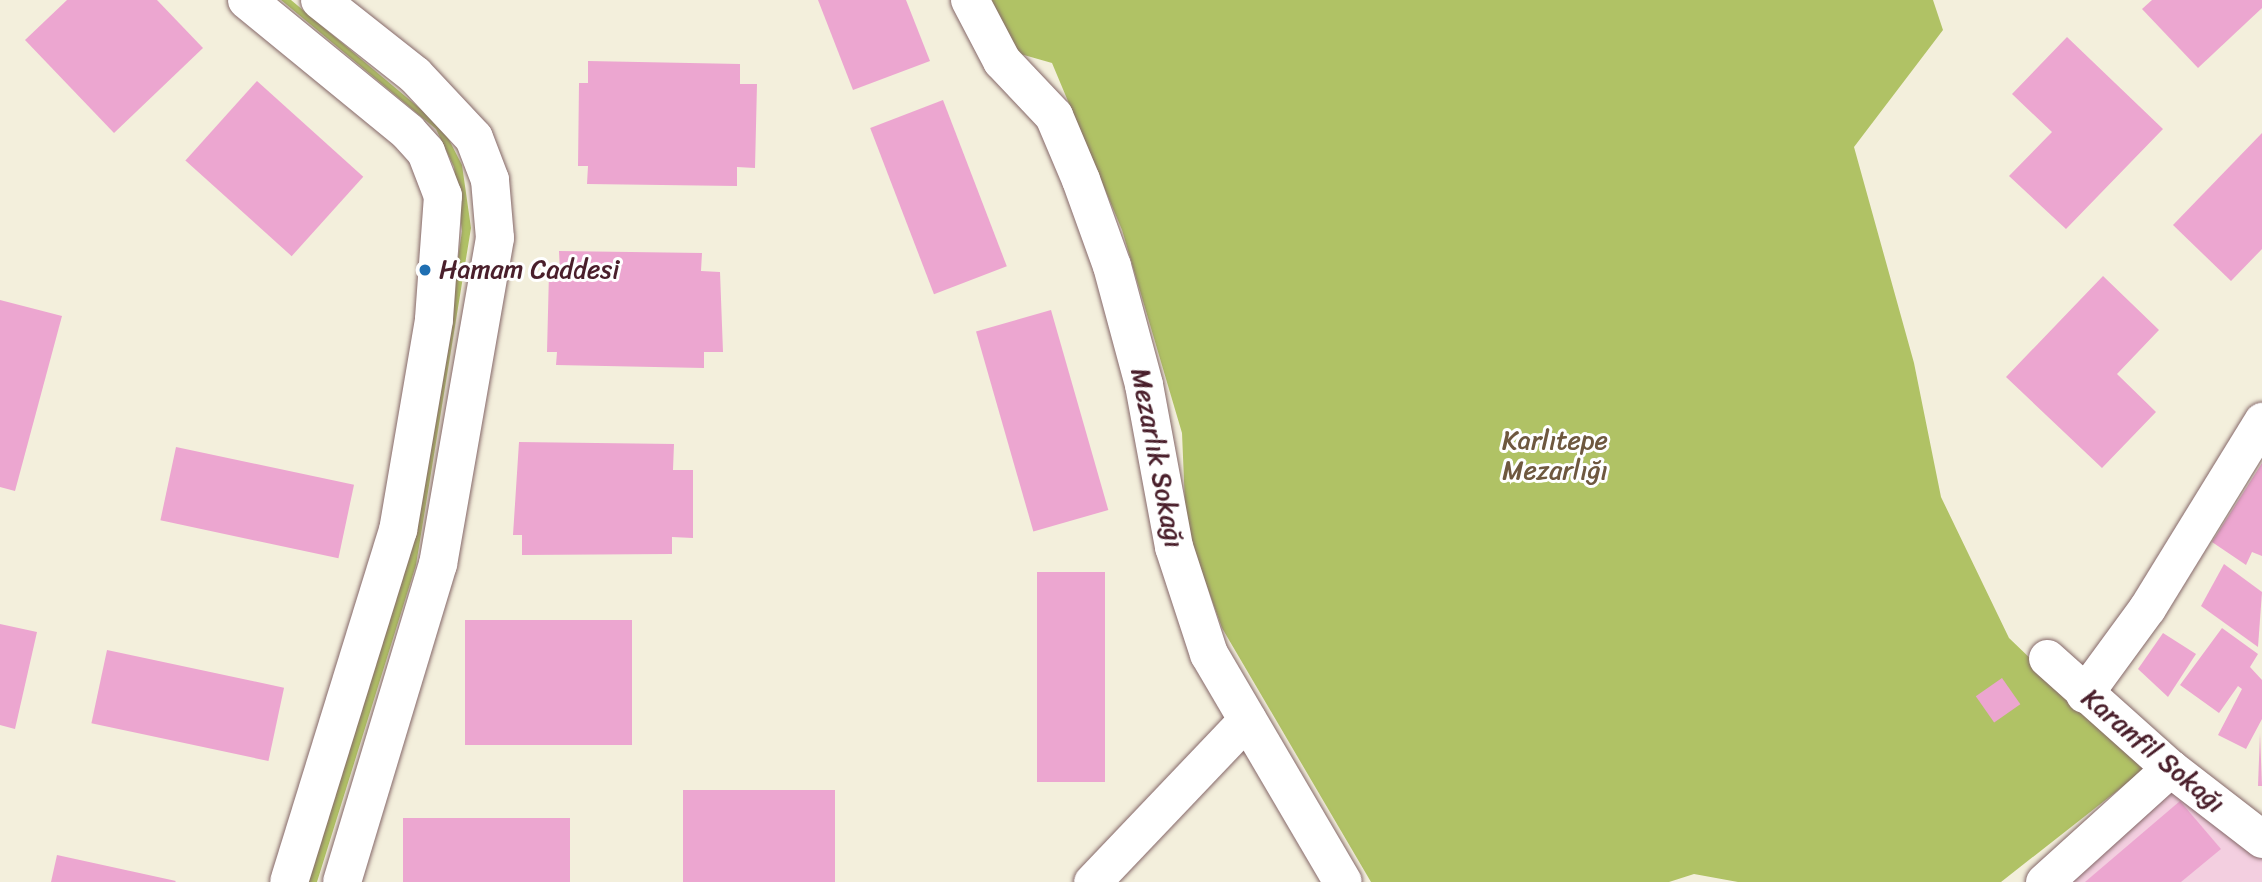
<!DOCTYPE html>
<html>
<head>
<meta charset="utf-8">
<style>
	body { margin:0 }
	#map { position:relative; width:2262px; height:882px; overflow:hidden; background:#f3efdc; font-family:Sriracha,sans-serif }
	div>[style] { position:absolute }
	.built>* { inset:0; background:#f3cfe0 }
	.green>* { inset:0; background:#b0c265 }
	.building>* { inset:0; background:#eca6d0; transform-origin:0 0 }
	.roads { filter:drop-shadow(0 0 2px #856869) drop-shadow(0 0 2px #856869) }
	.street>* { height:37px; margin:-18.5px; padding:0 18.5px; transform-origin:18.5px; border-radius:18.5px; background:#fff }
	.secondary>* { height:38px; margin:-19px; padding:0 19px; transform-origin:19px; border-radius:19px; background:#fff }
	.dots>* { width:19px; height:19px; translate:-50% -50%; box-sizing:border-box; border:4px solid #fff; border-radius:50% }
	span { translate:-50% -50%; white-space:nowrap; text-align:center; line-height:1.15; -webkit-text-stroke:6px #fff; paint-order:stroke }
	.poi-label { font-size:26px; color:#4a1f2b }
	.left { translate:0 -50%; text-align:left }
	.park-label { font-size:26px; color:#6e583f }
	.street-label { font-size:26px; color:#4a1f2b }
</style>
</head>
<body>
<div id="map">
	<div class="built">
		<i style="clip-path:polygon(2174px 779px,2262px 859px,2262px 882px,2053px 882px)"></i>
	</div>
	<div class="green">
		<i style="clip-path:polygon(281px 0,291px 0,443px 128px,462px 165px,471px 228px,416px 565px,317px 882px,307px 882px,440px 382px,462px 231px,454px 167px,436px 129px)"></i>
		<i style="clip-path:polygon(989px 0,1933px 0,1943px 30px,1854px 147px,1914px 363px,1941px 497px,2009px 638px,2145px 769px,2001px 882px,1738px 882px,1694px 874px,1669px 882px,1371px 882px,1222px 628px,1186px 528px,1182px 433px,1122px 230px,1052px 63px,1010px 51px)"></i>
	</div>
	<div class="building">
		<i style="clip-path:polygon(67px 0,157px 0,203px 48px,114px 133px,25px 40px)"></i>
		<i style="clip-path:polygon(818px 0,906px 0,930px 61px,853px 90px)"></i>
		<i style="clip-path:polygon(2152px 0,2262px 0,2262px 8px,2198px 68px,2142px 9px)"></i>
		<i style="clip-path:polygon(2067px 37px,2163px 129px,2066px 229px,2009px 176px,2052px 132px,2012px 94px)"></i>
		<i style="clip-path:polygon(588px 61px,740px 64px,740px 84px,757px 84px,755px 168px,737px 167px,737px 186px,587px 184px,588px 166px,578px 166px,579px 83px,588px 83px)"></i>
		<i style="left:257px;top:81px;width:143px;height:107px;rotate:42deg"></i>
		<i style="left:943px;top:100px;width:178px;height:78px;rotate:69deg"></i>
		<i style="clip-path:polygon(2262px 133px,2262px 249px,2231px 281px,2173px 225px)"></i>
		<i style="clip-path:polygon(559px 251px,702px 253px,701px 271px,720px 272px,723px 352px,704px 352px,704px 368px,556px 365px,557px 352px,547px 352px,549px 272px,560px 272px)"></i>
		<i style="clip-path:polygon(2103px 276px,2159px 330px,2117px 374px,2156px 412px,2102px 468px,2006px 377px)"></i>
		<i style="clip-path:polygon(0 300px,62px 316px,15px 491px,0 487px)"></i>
		<i style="left:1051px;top:310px;width:208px;height:78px;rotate:74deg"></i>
		<i style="clip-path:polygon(519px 442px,674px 444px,673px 470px,693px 470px,693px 538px,672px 537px,672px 554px,522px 555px,522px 535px,513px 535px)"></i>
		<i style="left:176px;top:447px;width:182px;height:75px;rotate:12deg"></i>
		<i style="clip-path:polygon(2262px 463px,2262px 556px,2252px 552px,2246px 565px,2212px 542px)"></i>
		<i style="clip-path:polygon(2224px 564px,2262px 592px,2258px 647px,2201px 606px)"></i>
		<i style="left:1037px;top:572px;width:68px;height:210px"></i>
		<i style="left:632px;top:620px;width:125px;height:167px;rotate:90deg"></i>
		<i style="clip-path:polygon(0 624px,37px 632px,15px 729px,0 725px)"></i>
		<i style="clip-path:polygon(2222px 628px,2258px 654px,2250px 667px,2262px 680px,2262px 719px,2246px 749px,2218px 735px,2242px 689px,2238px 686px,2219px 713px,2180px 685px)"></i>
		<i style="clip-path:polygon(2163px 633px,2196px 654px,2168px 697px,2138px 669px)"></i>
		<i style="left:107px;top:650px;width:181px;height:75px;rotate:12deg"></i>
		<i style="left:2002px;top:678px;width:32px;height:32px;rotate:55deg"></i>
		<i style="clip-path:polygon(2260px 733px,2262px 786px,2258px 786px)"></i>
		<i style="left:683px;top:790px;width:152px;height:92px"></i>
		<i style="clip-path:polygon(2180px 801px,2221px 849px,2181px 882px,2085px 882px)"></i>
		<i style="left:570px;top:818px;width:64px;height:167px;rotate:90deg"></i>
		<i style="clip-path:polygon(57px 855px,176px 881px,175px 882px,51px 882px)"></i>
	</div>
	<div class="roads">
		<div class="street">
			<i style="left:2047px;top:658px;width:165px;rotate:41.8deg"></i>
			<i style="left:2170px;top:768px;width:116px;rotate:37.7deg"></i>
			<i style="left:2084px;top:694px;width:107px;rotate:-53.8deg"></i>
			<i style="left:2147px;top:608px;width:220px;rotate:-58.4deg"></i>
			<i style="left:1092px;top:882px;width:225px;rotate:-46.4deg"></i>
			<i style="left:2044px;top:882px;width:170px;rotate:-42.1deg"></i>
		</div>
		<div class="secondary">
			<i style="left:247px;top:0;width:208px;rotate:39.3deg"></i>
			<i style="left:408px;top:132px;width:27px;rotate:48deg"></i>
			<i style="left:426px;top:152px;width:47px;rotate:68.9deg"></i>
			<i style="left:443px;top:196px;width:124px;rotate:94.2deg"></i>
			<i style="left:434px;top:320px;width:213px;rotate:99.7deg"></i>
			<i style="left:398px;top:530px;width:368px;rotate:107.2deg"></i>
			<i style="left:320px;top:0;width:121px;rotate:38.3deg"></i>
			<i style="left:415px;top:75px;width:86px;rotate:46.9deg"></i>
			<i style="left:474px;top:138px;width:45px;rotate:69.1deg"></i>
			<i style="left:490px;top:180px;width:58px;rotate:85.1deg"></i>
			<i style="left:495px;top:238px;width:331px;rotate:99.9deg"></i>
			<i style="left:438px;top:564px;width:332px;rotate:106.8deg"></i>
			<i style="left:970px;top:0;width:69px;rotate:62.3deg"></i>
			<i style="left:1002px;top:61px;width:76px;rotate:46.6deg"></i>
			<i style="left:1054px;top:116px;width:69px;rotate:67.1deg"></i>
			<i style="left:1081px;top:180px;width:91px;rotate:70.2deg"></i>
			<i style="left:1112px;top:266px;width:123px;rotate:74.9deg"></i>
			<i style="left:1144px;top:385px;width:165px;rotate:79.5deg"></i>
			<i style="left:1174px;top:547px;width:113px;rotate:71.9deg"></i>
			<i style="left:1209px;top:654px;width:264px;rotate:59.6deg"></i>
		</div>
	</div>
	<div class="dots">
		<i style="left:425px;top:270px;background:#1f6fb2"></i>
	</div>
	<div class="poi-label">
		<span class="left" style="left:439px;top:270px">Hamam Caddesi</span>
	</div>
	<div class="park-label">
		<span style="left:1555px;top:456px">Karlıtepe<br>Mezarlığı</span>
	</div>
	<div class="street-label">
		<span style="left:1157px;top:458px;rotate:79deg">Mezarlık Sokağı</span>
		<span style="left:2153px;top:751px;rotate:40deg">Karanfil Sokağı</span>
	</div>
</div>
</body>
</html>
